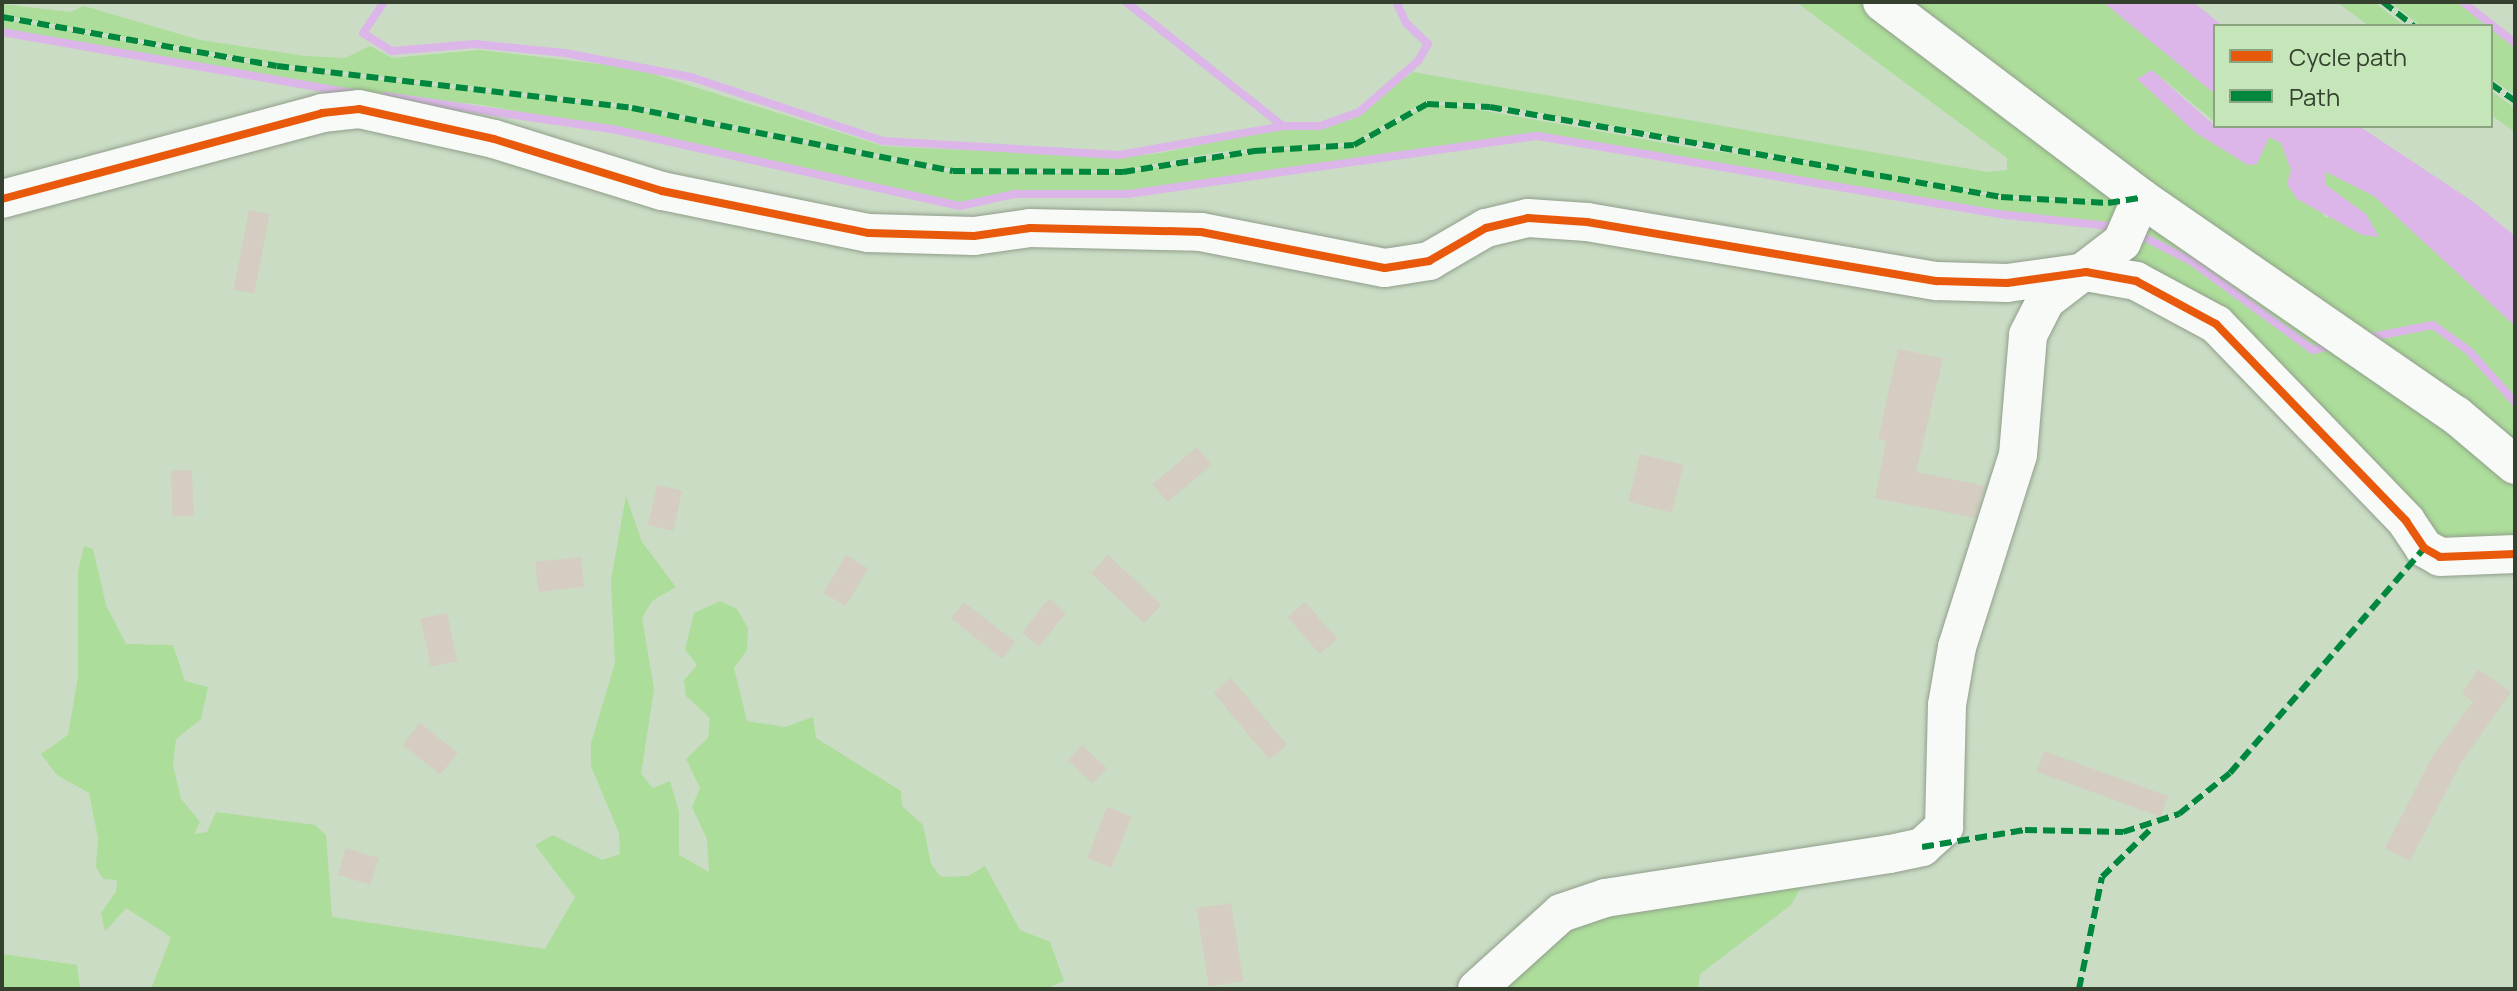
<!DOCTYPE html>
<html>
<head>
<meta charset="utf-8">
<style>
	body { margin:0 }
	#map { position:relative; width:2517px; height:991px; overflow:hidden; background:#cadcc4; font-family:Manrope,sans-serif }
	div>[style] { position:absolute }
	.green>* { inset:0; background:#acdd9a }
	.water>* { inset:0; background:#dcb6e9 }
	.stream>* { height:8px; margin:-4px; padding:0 4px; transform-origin:4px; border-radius:4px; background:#dcb6e9 }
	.building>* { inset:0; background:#d5cdc2; transform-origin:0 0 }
	.roads { filter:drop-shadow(0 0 2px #919e8c) drop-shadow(0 0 2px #919e8c) }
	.minor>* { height:38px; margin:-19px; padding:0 19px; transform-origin:19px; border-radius:19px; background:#f7faf6 }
	.quiet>* { height:6px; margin-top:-3px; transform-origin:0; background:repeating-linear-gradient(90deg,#00873e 0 12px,transparent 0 18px) }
	.cycleway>* { height:8px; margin:-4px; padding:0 4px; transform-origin:4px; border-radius:4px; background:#e8590c }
	span { translate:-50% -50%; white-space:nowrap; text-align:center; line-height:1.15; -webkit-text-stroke:6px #c5e6b9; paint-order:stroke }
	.frame { position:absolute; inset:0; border:4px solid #34412f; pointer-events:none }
	.legend { position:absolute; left:2213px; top:24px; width:280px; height:104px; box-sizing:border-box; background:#c5e6b9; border:2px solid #8ba482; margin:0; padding:10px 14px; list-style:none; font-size:24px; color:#34412f }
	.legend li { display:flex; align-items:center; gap:16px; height:40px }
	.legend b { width:40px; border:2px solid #8ba482 }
</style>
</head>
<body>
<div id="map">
	<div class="green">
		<i style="clip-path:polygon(1796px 2px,1870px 2px,2126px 196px,2108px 201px,2001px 195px,1490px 104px,1426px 101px,1354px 142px,1218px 152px,1123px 170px,953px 169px,632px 105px,278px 64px,2px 15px,2px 4px,71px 12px,84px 6px,200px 40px,305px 56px,345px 58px,370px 46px,392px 58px,479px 50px,634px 68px,883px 146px,1120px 158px,1160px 153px,1281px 129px,1321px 130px,1352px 119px,1413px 72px,1987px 172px,2007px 170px,2007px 158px)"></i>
		<i style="clip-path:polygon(1894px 2px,2103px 2px,2215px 94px,2215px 122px,2152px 70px,2138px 79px,2196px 133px,2248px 165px,2269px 137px,2281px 143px,2291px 170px,2326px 218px,2353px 207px,2326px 185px,2326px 172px,2374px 196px,2515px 326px,2515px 451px)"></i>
		<i style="clip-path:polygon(2337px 2px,2374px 2px,2405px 26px,2369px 26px)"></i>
		<i style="clip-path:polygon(2390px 2px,2457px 2px,2488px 26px,2421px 26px)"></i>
		<i style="clip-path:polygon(2px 19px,277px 68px,632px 109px,952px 173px,1123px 173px,1254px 152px,1354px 146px,1427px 105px,1458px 106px,1692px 148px,1881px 173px,2001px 199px,2135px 202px,2114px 223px,2007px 214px,1539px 135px,1127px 193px,1014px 193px,960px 204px,618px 129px,482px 105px,273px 81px,2px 30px)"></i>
		<i style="clip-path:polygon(2491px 28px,2515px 47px,2515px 95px,2491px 79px)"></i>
		<i style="clip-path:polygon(2491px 91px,2515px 108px,2515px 132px,2491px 115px)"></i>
		<i style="clip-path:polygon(2147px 205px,2515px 477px,2515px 542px,2445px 545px,2317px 420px,2115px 270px)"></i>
		<i style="clip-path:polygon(626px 496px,642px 542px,676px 587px,652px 601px,642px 618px,654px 689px,641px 774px,653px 788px,670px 781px,679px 812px,679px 855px,709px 872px,707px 839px,692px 807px,700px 788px,686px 759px,708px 738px,710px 718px,686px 696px,684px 680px,697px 665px,685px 649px,694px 613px,720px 601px,737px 609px,748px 628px,747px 650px,734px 668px,747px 721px,785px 727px,813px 717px,816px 738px,901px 791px,902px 806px,923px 825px,931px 864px,941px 877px,968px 876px,985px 866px,1020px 930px,1050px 942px,1064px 981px,1045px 989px,151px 989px,171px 937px,126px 908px,105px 931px,101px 913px,116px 892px,117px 880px,103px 879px,96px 867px,98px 838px,89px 793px,57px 775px,41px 754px,68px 735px,78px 677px,78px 572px,84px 546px,93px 549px,106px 605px,126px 644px,173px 645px,185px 681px,208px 687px,201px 719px,176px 739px,173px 765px,181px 799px,200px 822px,194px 834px,207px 832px,216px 812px,315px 825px,326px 835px,332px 917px,545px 949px,575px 897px,535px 845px,553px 835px,602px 860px,620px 854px,619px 833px,591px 766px,591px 743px,615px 663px,611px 580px)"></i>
		<i style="clip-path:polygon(1813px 867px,1791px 905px,1700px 974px,1698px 989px,1482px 989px,1572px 913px)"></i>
		<i style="clip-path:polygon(2px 954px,77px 965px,80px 989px,2px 989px)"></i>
	</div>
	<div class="water">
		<i style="clip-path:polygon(2103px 2px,2193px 2px,2223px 26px,2215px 26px,2215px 94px)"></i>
		<i style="clip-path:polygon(2152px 70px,2215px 126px,2359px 126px,2472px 201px,2515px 236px,2515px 326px,2374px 196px,2326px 172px,2326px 185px,2366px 214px,2379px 237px,2362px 235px,2297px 199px,2287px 184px,2291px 170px,2281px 143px,2269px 137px,2257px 164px,2248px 165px,2196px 133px,2137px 79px)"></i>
	</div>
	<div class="stream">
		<i style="left:384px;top:2px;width:37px;rotate:124deg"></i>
		<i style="left:363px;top:33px;width:34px;rotate:32deg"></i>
		<i style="left:392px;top:51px;width:83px;rotate:-4.8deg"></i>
		<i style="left:475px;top:44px;width:90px;rotate:5.7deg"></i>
		<i style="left:565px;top:53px;width:128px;rotate:10.8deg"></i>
		<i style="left:691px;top:77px;width:202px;rotate:18.4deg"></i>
		<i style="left:883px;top:141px;width:236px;rotate:3.4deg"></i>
		<i style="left:1119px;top:155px;width:167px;rotate:-10deg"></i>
		<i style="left:1283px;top:126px;width:37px"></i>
		<i style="left:1320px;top:126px;width:41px;rotate:-19.7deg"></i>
		<i style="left:1359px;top:112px;width:78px;rotate:-40.8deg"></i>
		<i style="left:1418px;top:61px;width:20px;rotate:-60deg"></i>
		<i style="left:1428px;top:44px;width:30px;rotate:-136deg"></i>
		<i style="left:1406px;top:23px;width:23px;rotate:-115deg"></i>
		<i style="left:1126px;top:2px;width:200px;rotate:38.3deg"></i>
		<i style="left:2463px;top:2px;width:66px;rotate:38.3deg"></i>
		<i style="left:2px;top:32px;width:355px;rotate:9.9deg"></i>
		<i style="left:385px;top:96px;width:234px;rotate:8.3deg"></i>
		<i style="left:617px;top:130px;width:351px;rotate:12.5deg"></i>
		<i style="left:960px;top:206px;width:55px;rotate:-12.5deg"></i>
		<i style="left:1014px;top:194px;width:114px"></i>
		<i style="left:1128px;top:194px;width:414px;rotate:-8.1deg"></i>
		<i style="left:1538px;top:136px;width:476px;rotate:9.6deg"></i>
		<i style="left:2007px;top:215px;width:113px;rotate:6.1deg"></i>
		<i style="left:2136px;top:233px;width:62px;rotate:27deg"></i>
		<i style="left:2191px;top:261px;width:151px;rotate:36.1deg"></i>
		<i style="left:2313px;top:350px;width:21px;rotate:-14deg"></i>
		<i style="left:2366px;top:338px;width:68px;rotate:-11deg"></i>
		<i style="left:2433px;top:325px;width:44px;rotate:35.8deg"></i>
		<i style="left:2469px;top:351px;width:69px;rotate:48deg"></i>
	</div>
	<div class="building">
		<i style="left:249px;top:210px;width:21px;height:81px;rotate:11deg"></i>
		<i style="clip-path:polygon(1898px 349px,1943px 358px,1916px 472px,1985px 486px,1975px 518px,1875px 498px,1886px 441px,1878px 439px)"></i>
		<i style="left:1197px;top:447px;width:23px;height:58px;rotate:50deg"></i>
		<i style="left:1640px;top:454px;width:45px;height:49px;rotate:14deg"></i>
		<i style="left:192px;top:470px;width:46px;height:21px;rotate:88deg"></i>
		<i style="left:657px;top:485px;width:26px;height:41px;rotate:13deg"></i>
		<i style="left:846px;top:555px;width:26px;height:44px;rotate:31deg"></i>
		<i style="left:1108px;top:555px;width:73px;height:25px;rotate:43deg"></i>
		<i style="left:581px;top:557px;width:30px;height:46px;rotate:84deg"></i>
		<i style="left:1049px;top:599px;width:22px;height:43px;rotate:39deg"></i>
		<i style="left:964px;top:602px;width:65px;height:21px;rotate:38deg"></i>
		<i style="left:1305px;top:602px;width:49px;height:23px;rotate:49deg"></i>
		<i style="left:447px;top:613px;width:49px;height:27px;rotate:78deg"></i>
		<i style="clip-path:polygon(2478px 669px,2511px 692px,2461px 763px,2410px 861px,2385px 848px,2432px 757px,2473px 702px,2462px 694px)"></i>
		<i style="left:1231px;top:678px;width:87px;height:23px;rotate:50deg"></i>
		<i style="left:420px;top:723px;width:48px;height:28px;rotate:38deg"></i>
		<i style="left:1082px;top:745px;width:34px;height:21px;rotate:43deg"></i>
		<i style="left:2044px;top:751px;width:132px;height:22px;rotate:20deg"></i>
		<i style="left:1107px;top:807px;width:26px;height:55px;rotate:21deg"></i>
		<i style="left:346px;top:848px;width:34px;height:28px;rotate:17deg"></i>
		<i style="left:1231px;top:903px;width:79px;height:35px;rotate:81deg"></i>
	</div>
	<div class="roads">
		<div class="minor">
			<i style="left:1882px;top:2px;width:325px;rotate:37.1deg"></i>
			<i style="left:2141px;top:198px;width:383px;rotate:34.6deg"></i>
			<i style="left:2456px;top:415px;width:77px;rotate:40.3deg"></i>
			<i style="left:2px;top:199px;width:331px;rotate:-15deg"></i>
			<i style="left:322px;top:113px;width:37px;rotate:-6deg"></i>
			<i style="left:359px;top:109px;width:138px;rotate:12.5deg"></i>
			<i style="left:494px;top:139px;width:176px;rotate:17.2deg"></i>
			<i style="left:662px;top:191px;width:211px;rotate:11.5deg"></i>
			<i style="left:869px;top:233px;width:105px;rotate:1.6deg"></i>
			<i style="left:974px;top:236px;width:57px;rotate:-8.1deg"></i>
			<i style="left:1030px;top:228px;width:171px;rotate:1.3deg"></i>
			<i style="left:1201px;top:232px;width:187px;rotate:11.1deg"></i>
			<i style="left:1385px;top:268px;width:45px;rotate:-9deg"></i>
			<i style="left:1429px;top:261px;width:66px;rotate:-30.1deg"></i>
			<i style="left:1486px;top:228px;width:43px;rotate:-13.4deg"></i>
			<i style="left:1528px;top:218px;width:59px;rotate:3.9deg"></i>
			<i style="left:1587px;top:222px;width:355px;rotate:9.6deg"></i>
			<i style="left:1937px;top:281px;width:70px;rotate:1.6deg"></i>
			<i style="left:2007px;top:283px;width:80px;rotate:-7.9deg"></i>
			<i style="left:2086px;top:272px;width:51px;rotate:10.2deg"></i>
			<i style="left:2136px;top:281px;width:91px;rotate:28.3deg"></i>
			<i style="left:2216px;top:324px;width:274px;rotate:46deg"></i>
			<i style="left:2406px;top:521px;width:32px;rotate:56deg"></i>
			<i style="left:2424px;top:548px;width:18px;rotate:29deg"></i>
			<i style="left:2440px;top:557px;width:75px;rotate:-2.3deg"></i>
			<i style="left:1477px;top:989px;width:113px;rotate:-42.1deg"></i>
			<i style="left:1561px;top:913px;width:46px;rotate:-18.8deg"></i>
			<i style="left:1605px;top:898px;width:288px;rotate:-8.8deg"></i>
			<i style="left:1890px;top:854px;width:33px;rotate:-12deg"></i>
			<i style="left:1922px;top:847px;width:30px;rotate:-42deg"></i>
			<i style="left:1944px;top:827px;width:122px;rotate:-88.6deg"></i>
			<i style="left:1947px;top:705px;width:59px;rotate:-80.2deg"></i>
			<i style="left:1957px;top:647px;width:201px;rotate:-72.4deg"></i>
			<i style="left:2018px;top:455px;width:120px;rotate:-85.2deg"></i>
			<i style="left:2028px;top:335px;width:38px;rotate:-63deg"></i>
			<i style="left:2045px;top:301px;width:97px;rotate:-37.5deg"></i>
			<i style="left:2122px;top:242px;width:48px;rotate:-66.6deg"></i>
		</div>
	</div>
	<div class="quiet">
		<i style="left:2383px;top:2px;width:39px;rotate:38deg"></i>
		<i style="left:2px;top:17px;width:279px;rotate:10.1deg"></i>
		<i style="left:277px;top:66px;width:357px;rotate:6.7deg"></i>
		<i style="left:632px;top:108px;width:327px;rotate:11.1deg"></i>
		<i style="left:953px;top:171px;width:170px;rotate:0.3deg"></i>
		<i style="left:1123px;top:172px;width:133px;rotate:-9.1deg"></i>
		<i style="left:1254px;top:151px;width:100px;rotate:-3.4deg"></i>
		<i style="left:1354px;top:145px;width:84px;rotate:-29.3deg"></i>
		<i style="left:1427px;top:104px;width:63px;rotate:2.7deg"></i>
		<i style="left:1490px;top:107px;width:519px;rotate:9.99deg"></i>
		<i style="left:2001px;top:197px;width:107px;rotate:3.2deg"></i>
		<i style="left:2108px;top:203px;width:33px;rotate:-9deg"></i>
		<i style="left:2491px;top:84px;width:29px;rotate:35deg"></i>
		<i style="left:1922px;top:847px;width:104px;rotate:-9.4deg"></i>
		<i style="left:2025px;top:830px;width:98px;rotate:1.2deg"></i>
		<i style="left:2123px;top:832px;width:59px;rotate:-17.8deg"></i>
		<i style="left:2179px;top:814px;width:65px;rotate:-38.8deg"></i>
		<i style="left:2230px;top:773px;width:297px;rotate:-49.2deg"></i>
		<i style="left:2079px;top:989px;width:114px;rotate:-78.4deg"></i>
		<i style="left:2102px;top:877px;width:69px;rotate:-44.4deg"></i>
	</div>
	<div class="cycleway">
		<i style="left:2px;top:199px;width:331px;rotate:-15deg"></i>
		<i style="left:322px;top:113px;width:37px;rotate:-6deg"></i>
		<i style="left:359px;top:109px;width:138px;rotate:12.5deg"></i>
		<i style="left:494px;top:139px;width:176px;rotate:17.2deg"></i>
		<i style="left:662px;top:191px;width:211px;rotate:11.5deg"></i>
		<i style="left:869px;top:233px;width:105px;rotate:1.6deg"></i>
		<i style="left:974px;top:236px;width:57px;rotate:-8.1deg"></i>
		<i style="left:1030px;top:228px;width:171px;rotate:1.3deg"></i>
		<i style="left:1201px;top:232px;width:187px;rotate:11.1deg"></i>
		<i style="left:1385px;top:268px;width:45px;rotate:-9deg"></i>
		<i style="left:1429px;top:261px;width:66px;rotate:-30.1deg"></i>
		<i style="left:1486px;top:228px;width:43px;rotate:-13.4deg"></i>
		<i style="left:1528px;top:218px;width:59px;rotate:3.9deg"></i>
		<i style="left:1587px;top:222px;width:355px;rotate:9.6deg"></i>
		<i style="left:1937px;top:281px;width:70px;rotate:1.6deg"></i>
		<i style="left:2007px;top:283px;width:80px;rotate:-7.9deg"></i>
		<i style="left:2086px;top:272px;width:51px;rotate:10.2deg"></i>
		<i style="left:2136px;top:281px;width:91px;rotate:28.3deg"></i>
		<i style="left:2216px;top:324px;width:274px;rotate:46deg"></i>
		<i style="left:2406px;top:521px;width:32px;rotate:56deg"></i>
		<i style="left:2424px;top:548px;width:18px;rotate:29deg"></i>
		<i style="left:2440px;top:557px;width:75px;rotate:-2.3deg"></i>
	</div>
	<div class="frame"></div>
	<ul class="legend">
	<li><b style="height:10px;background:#e8590c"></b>Cycle path</li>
	<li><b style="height:10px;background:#00873e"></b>Path</li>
	</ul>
</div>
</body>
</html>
